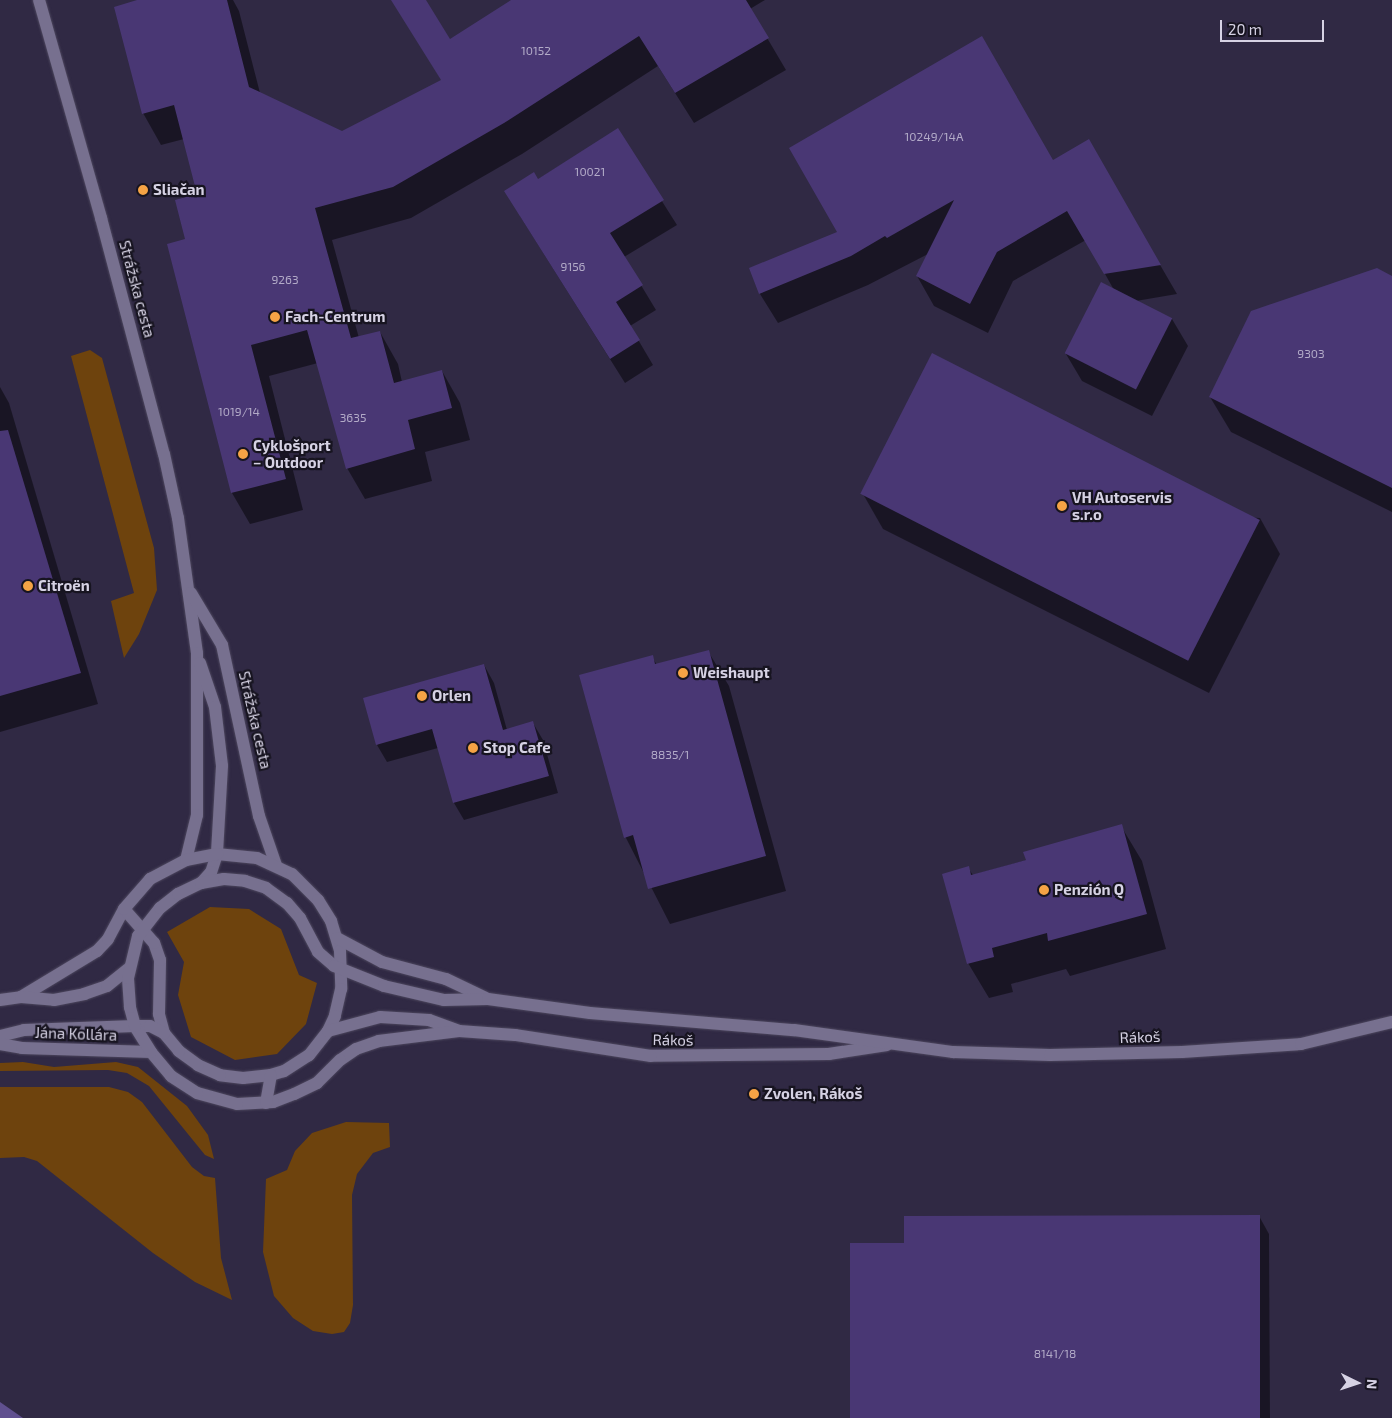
<!DOCTYPE html>
<html>
<head>
<meta charset="utf-8">
<style>
	body { margin:0 }
	#map { position:relative; width:1392px; height:1418px; overflow:hidden; background:#302944; font-family:"Exo 2",sans-serif }
	div>[style] { position:absolute }
	.green>* { inset:0; background:#6e430d }
	.water>* { inset:0; background:#60508f }
	.shadow>* { inset:0; background:#0007 }
	.building>* { inset:0; background:#493774; transform-origin:0 0 }
	.roads { filter:drop-shadow(0 0 1px #4d475e) drop-shadow(0 0 1px #4d475e) }
	.street>* { height:12px; margin:-6px; padding:0 6px; transform-origin:6px; border-radius:6px; background:#77708f }
	.secondary>* { height:12px; margin:-6px; padding:0 6px; transform-origin:6px; border-radius:6px; background:#77708f }
	.dots>* { width:14px; height:14px; translate:-50% -50%; box-sizing:border-box; border:2px solid #171420; border-radius:50% }
	span { translate:-50% -50%; white-space:nowrap; text-align:center; line-height:1.15; -webkit-text-stroke:4.5px #171420; paint-order:stroke }
	.number-label { font-size:12px; color:#b3abc8 }
	.number-label span { -webkit-text-stroke-width:0 }
	.poi-label { font-size:15px; color:#d6d2e4; font-weight:700 }
	.left { translate:0 -50%; text-align:left }
	.street-label { font-size:15px; color:#d6d2e4 }
	.north { position:absolute; left:1332px; top:1358px; width:50px; height:50px; -webkit-text-stroke:4px #171420; paint-order:stroke; rotate:94deg; font-size:14px; font-weight:700; line-height:20px; text-align:center; color:#d6d2e4 }
	.north::after { content:''; display:block; margin:auto; width:18px; height:22px; background:#d6d2e4; clip-path:polygon(50% 0,100% 100%,50% 72%,0 100%) }
	.scale { position:absolute; left:1220px; top:20px; width:104px; height:22px; box-sizing:border-box; border:2px solid #d6d2e4; border-top:0; padding-left:6px; font-size:15px; line-height:18px; white-space:nowrap; color:#d6d2e4; -webkit-text-stroke:4px #171420; paint-order:stroke }
</style>
</head>
<body>
<div id="map">
	<div class="green">
		<i style="clip-path:polygon(90px 350px,102px 358px,154px 548px,157px 590px,139px 634px,124px 658px,111px 601px,134px 593px,71px 356px)"></i>
		<i style="clip-path:polygon(210px 907px,249px 909px,281px 929px,299px 975px,317px 983px,306px 1024px,277px 1054px,235px 1060px,191px 1037px,178px 995px,184px 962px,167px 932px)"></i>
		<i style="clip-path:polygon(23px 1062px,54px 1067px,116px 1062px,138px 1067px,187px 1106px,208px 1135px,214px 1159px,205px 1155px,149px 1086px,127px 1073px,108px 1070px,0 1071px,0 1063px)"></i>
		<i style="clip-path:polygon(0 1087px,109px 1087px,128px 1092px,142px 1102px,192px 1167px,204px 1176px,215px 1178px,221px 1258px,232px 1300px,195px 1282px,153px 1253px,37px 1161px,24px 1157px,0 1158px)"></i>
		<i style="clip-path:polygon(346px 1122px,389px 1123px,390px 1147px,373px 1153px,357px 1174px,352px 1195px,353px 1305px,350px 1323px,344px 1332px,332px 1334px,313px 1331px,293px 1318px,274px 1296px,263px 1252px,266px 1179px,287px 1170px,295px 1151px,312px 1133px)"></i>
	</div>
	<div class="water">
		<i style="clip-path:polygon(0 1402px,23px 1418px,0 1418px)"></i>
	</div>
	<div class="shadow">
		<i style="clip-path:polygon(142px 0,233px 0,239px 11px,260px 93px,342px 132px,442px 81px,393px 0,425px 0,450px 40px,514px 0,765px 0,750px 9px,786px 70px,694px 123px,658px 66px,522px 154px,411px 218px,332px 240px,359px 338px,380px 332px,398px 364px,402px 382px,442px 371px,460px 403px,470px 440px,425px 452px,432px 481px,365px 499px,347px 468px,318px 363px,269px 376px,303px 510px,250px 524px,232px 493px,186px 240px,199px 195px,184px 139px,161px 145px,143px 113px)"></i>
		<i style="clip-path:polygon(617px 130px,677px 225px,624px 257px,656px 310px,630px 326px,653px 365px,625px 383px,520px 216px,537px 180px)"></i>
		<i style="clip-path:polygon(1088px 141px,1177px 294px,1136px 301px,1172px 319px,1188px 346px,1152px 416px,1082px 381px,1066px 354px,1114px 290px,1086px 240px,1013px 281px,988px 333px,934px 306px,917px 276px,928px 254px,868px 285px,778px 323px,760px 294px,751px 269px,1052px 161px)"></i>
		<i style="clip-path:polygon(1392px 277px,1392px 512px,1231px 432px,1210px 397px)"></i>
		<i style="clip-path:polygon(0 387px,9px 403px,98px 704px,0 732px)"></i>
		<i style="clip-path:polygon(863px 494px,1260px 518px,1280px 554px,1209px 693px,883px 529px)"></i>
		<i style="clip-path:polygon(708px 651px,729px 686px,786px 891px,670px 924px,626px 838px,580px 676px,652px 657px,657px 665px)"></i>
		<i style="clip-path:polygon(484px 665px,494px 683px,507px 730px,533px 723px,543px 740px,558px 793px,464px 820px,454px 803px,438px 748px,387px 762px,377px 745px)"></i>
		<i style="clip-path:polygon(1121px 826px,1142px 861px,1166px 949px,1070px 976px,1066px 969px,1011px 984px,1013px 992px,989px 998px,968px 963px,968px 868px,973px 875px,1027px 860px)"></i>
		<i style="clip-path:polygon(1259px 1216px,1269px 1234px,1270px 1418px,851px 1418px,905px 1244px)"></i>
	</div>
	<div class="building">
		<i style="clip-path:polygon(137px 0,227px 0,249px 87px,342px 131px,441px 80px,391px 0,426px 0,450px 39px,511px 0,746px 0,769px 38px,675px 93px,639px 36px,504px 123px,393px 187px,315px 208px,351px 338px,380px 331px,394px 383px,442px 370px,452px 408px,408px 420px,415px 449px,346px 469px,307px 330px,251px 345px,286px 479px,231px 493px,167px 244px,185px 239px,175px 200px,197px 194px,174px 105px,142px 114px,114px 7px)"></i>
		<i style="clip-path:polygon(982px 36px,1053px 160px,1089px 139px,1161px 265px,1104px 274px,1067px 211px,997px 252px,970px 304px,916px 276px,954px 200px,887px 238px,885px 236px,851px 256px,759px 294px,749px 268px,837px 232px,789px 148px)"></i>
		<i style="clip-path:polygon(618px 128px,664px 200px,610px 233px,643px 285px,616px 302px,640px 340px,610px 359px,504px 191px,534px 172px,538px 179px)"></i>
		<i style="clip-path:polygon(1377px 268px,1392px 276px,1392px 488px,1209px 397px,1251px 311px)"></i>
		<i style="left:1101px;top:282px;width:80px;height:80px;rotate:27deg"></i>
		<i style="left:932px;top:353px;width:368px;height:158px;rotate:27deg"></i>
		<i style="clip-path:polygon(8px 430px,81px 673px,0 696px,0 431px)"></i>
		<i style="clip-path:polygon(709px 650px,766px 856px,648px 889px,633px 835px,624px 838px,579px 675px,653px 655px,655px 664px)"></i>
		<i style="clip-path:polygon(484px 664px,503px 730px,533px 721px,549px 776px,453px 803px,432px 729px,376px 745px,363px 698px)"></i>
		<i style="clip-path:polygon(1122px 824px,1147px 914px,1048px 941px,1047px 933px,992px 948px,994px 957px,967px 964px,942px 874px,969px 866px,971px 875px,1026px 860px,1023px 852px)"></i>
		<i style="clip-path:polygon(1260px 1215px,1260px 1418px,850px 1418px,850px 1243px,904px 1243px,904px 1216px)"></i>
	</div>
	<div class="roads">
		<div class="street">
			<i style="left:21px;top:997px;width:89px;rotate:-31.2deg"></i>
			<i style="left:97px;top:951px;width:16px;rotate:-47deg"></i>
			<i style="left:108px;top:939px;width:34px;rotate:-62deg"></i>
			<i style="left:0;top:1000px;width:21px;rotate:-8deg"></i>
			<i style="left:21px;top:997px;width:33px;rotate:5deg"></i>
			<i style="left:54px;top:1000px;width:31px;rotate:-11deg"></i>
			<i style="left:84px;top:994px;width:24px;rotate:-19deg"></i>
			<i style="left:107px;top:986px;width:28px;rotate:-39deg"></i>
			<i style="left:0;top:1036px;width:25px;rotate:-14deg"></i>
			<i style="left:24px;top:1030px;width:111px;rotate:-2.1deg"></i>
			<i style="left:0;top:1044px;width:22px;rotate:10deg"></i>
			<i style="left:22px;top:1048px;width:129px;rotate:1.8deg"></i>
		</div>
		<div class="secondary">
			<i style="left:39px;top:0;width:227px;rotate:74.1deg"></i>
			<i style="left:101px;top:218px;width:244px;rotate:75.1deg"></i>
			<i style="left:164px;top:454px;width:66px;rotate:77.7deg"></i>
			<i style="left:178px;top:518px;width:136px;rotate:82deg"></i>
			<i style="left:197px;top:653px;width:162px;rotate:90deg"></i>
			<i style="left:197px;top:815px;width:46px;rotate:103.7deg"></i>
			<i style="left:191px;top:593px;width:61px;rotate:59.2deg"></i>
			<i style="left:222px;top:645px;width:175px;rotate:77.8deg"></i>
			<i style="left:259px;top:816px;width:52px;rotate:70.9deg"></i>
			<i style="left:200px;top:663px;width:46px;rotate:71.2deg"></i>
			<i style="left:215px;top:707px;width:59px;rotate:83.2deg"></i>
			<i style="left:222px;top:766px;width:88px;rotate:93.3deg"></i>
			<i style="left:217px;top:854px;width:19px;rotate:108deg"></i>
			<i style="left:211px;top:872px;width:15px;rotate:132deg"></i>
			<i style="left:217px;top:854px;width:40px;rotate:5.7deg"></i>
			<i style="left:257px;top:858px;width:38px;rotate:25deg"></i>
			<i style="left:292px;top:874px;width:37px;rotate:45deg"></i>
			<i style="left:318px;top:900px;width:25px;rotate:58deg"></i>
			<i style="left:331px;top:921px;width:31px;rotate:73deg"></i>
			<i style="left:340px;top:951px;width:38px;rotate:88deg"></i>
			<i style="left:341px;top:989px;width:28px;rotate:103deg"></i>
			<i style="left:335px;top:1016px;width:17px;rotate:115deg"></i>
			<i style="left:328px;top:1031px;width:31px;rotate:128deg"></i>
			<i style="left:309px;top:1055px;width:30px;rotate:147deg"></i>
			<i style="left:284px;top:1071px;width:14px;rotate:163deg"></i>
			<i style="left:271px;top:1075px;width:28px;rotate:174deg"></i>
			<i style="left:243px;top:1078px;width:23px;rotate:-173deg"></i>
			<i style="left:220px;top:1075px;width:24px;rotate:-156deg"></i>
			<i style="left:198px;top:1065px;width:24px;rotate:-144deg"></i>
			<i style="left:179px;top:1051px;width:23px;rotate:-130deg"></i>
			<i style="left:164px;top:1033px;width:20px;rotate:-105deg"></i>
			<i style="left:159px;top:1014px;width:54px;rotate:-88.9deg"></i>
			<i style="left:160px;top:960px;width:18px;rotate:-109deg"></i>
			<i style="left:154px;top:943px;width:45px;rotate:-131.4deg"></i>
			<i style="left:124px;top:909px;width:40px;rotate:-49deg"></i>
			<i style="left:150px;top:879px;width:41px;rotate:-27.8deg"></i>
			<i style="left:186px;top:860px;width:32px;rotate:-11deg"></i>
			<i style="left:337px;top:938px;width:51px;rotate:28.1deg"></i>
			<i style="left:382px;top:962px;width:66px;rotate:14.9deg"></i>
			<i style="left:446px;top:979px;width:44px;rotate:25.4deg"></i>
			<i style="left:135px;top:1026px;width:15px"></i>
			<i style="left:150px;top:1026px;width:16px;rotate:27deg"></i>
			<i style="left:328px;top:1031px;width:54px;rotate:-15.1deg"></i>
			<i style="left:380px;top:1017px;width:49px;rotate:3.5deg"></i>
			<i style="left:429px;top:1020px;width:32px;rotate:20deg"></i>
			<i style="left:887px;top:1045px;width:59px;rotate:171.2deg"></i>
			<i style="left:829px;top:1054px;width:178px;rotate:179.4deg"></i>
			<i style="left:651px;top:1056px;width:138px;rotate:-171.2deg"></i>
			<i style="left:515px;top:1035px;width:56px;rotate:-175.9deg"></i>
			<i style="left:459px;top:1031px;width:81px;rotate:172.9deg"></i>
			<i style="left:379px;top:1041px;width:24px;rotate:161deg"></i>
			<i style="left:356px;top:1049px;width:19px;rotate:145deg"></i>
			<i style="left:340px;top:1060px;width:33px;rotate:135deg"></i>
			<i style="left:317px;top:1083px;width:25px;rotate:154deg"></i>
			<i style="left:294px;top:1094px;width:22px;rotate:159deg"></i>
			<i style="left:273px;top:1102px;width:36px;rotate:177deg"></i>
			<i style="left:237px;top:1104px;width:41px;rotate:-164.6deg"></i>
			<i style="left:197px;top:1093px;width:31px;rotate:-147deg"></i>
			<i style="left:171px;top:1076px;width:31px;rotate:-130deg"></i>
			<i style="left:151px;top:1052px;width:31px;rotate:-122deg"></i>
			<i style="left:135px;top:1026px;width:20px;rotate:-105deg"></i>
			<i style="left:130px;top:1007px;width:29px;rotate:-94deg"></i>
			<i style="left:128px;top:978px;width:43px;rotate:-76.6deg"></i>
			<i style="left:138px;top:936px;width:36px;rotate:-52deg"></i>
			<i style="left:160px;top:908px;width:23px;rotate:-38deg"></i>
			<i style="left:178px;top:894px;width:25px;rotate:-26deg"></i>
			<i style="left:201px;top:883px;width:23px;rotate:-10deg"></i>
			<i style="left:224px;top:879px;width:21px;rotate:5deg"></i>
			<i style="left:245px;top:881px;width:22px;rotate:18deg"></i>
			<i style="left:266px;top:888px;width:26px;rotate:36deg"></i>
			<i style="left:287px;top:903px;width:20px;rotate:49deg"></i>
			<i style="left:300px;top:918px;width:38px;rotate:62deg"></i>
			<i style="left:318px;top:952px;width:21px;rotate:41deg"></i>
			<i style="left:334px;top:966px;width:54px;rotate:21.8deg"></i>
			<i style="left:384px;top:986px;width:62px;rotate:13.1deg"></i>
			<i style="left:444px;top:1000px;width:44px;rotate:-1.3deg"></i>
			<i style="left:488px;top:999px;width:103px;rotate:7.8deg"></i>
			<i style="left:590px;top:1013px;width:205px;rotate:4.8deg"></i>
			<i style="left:794px;top:1030px;width:161px;rotate:7.9deg"></i>
			<i style="left:953px;top:1052px;width:97px;rotate:1.8deg"></i>
			<i style="left:1050px;top:1055px;width:132px;rotate:-1.3deg"></i>
			<i style="left:1182px;top:1052px;width:119px;rotate:-3.8deg"></i>
			<i style="left:1301px;top:1044px;width:94px;rotate:-13.6deg"></i>
			<i style="left:266px;top:1103px;width:28px;rotate:-80deg"></i>
		</div>
	</div>
	<div class="dots">
		<i style="left:143px;top:190px;background:#f5a345"></i>
		<i style="left:275px;top:317px;background:#f5a345"></i>
		<i style="left:243px;top:454px;background:#f5a345"></i>
		<i style="left:1062px;top:506px;background:#f5a345"></i>
		<i style="left:28px;top:586px;background:#f5a345"></i>
		<i style="left:683px;top:673px;background:#f5a345"></i>
		<i style="left:422px;top:696px;background:#f5a345"></i>
		<i style="left:473px;top:748px;background:#f5a345"></i>
		<i style="left:1044px;top:890px;background:#f5a345"></i>
		<i style="left:754px;top:1094px;background:#f5a345"></i>
	</div>
	<div class="number-label">
		<span style="left:536px;top:51px">10152</span>
		<span style="left:934px;top:137px">10249/14A</span>
		<span style="left:590px;top:172px">10021</span>
		<span style="left:573px;top:267px">9156</span>
		<span style="left:285px;top:280px">9263</span>
		<span style="left:1311px;top:354px">9303</span>
		<span style="left:239px;top:412px">1019/14</span>
		<span style="left:353px;top:418px">3635</span>
		<span style="left:670px;top:755px">8835/1</span>
		<span style="left:1055px;top:1354px">8141/18</span>
	</div>
	<div class="poi-label">
		<span class="left" style="left:153px;top:190px">Sliačan</span>
		<span class="left" style="left:285px;top:317px">Fach-Centrum</span>
		<span class="left" style="left:253px;top:454px">Cyklošport<br>– Outdoor</span>
		<span class="left" style="left:1072px;top:506px">VH Autoservis<br>s.r.o</span>
		<span class="left" style="left:38px;top:586px">Citroën</span>
		<span class="left" style="left:693px;top:673px">Weishaupt</span>
		<span class="left" style="left:432px;top:696px">Orlen</span>
		<span class="left" style="left:483px;top:748px">Stop Cafe</span>
		<span class="left" style="left:1054px;top:890px">Penzión Q</span>
		<span class="left" style="left:764px;top:1094px">Zvolen, Rákoš</span>
	</div>
	<div class="street-label">
		<span style="left:137px;top:289px;rotate:75deg">Strážska cesta</span>
		<span style="left:255px;top:720px;rotate:77deg">Strážska cesta</span>
		<span style="left:76px;top:1034px;rotate:2deg">Jána Kollára</span>
		<span style="left:1140px;top:1037px;rotate:-2deg">Rákoš</span>
		<span style="left:673px;top:1040px;rotate:1deg">Rákoš</span>
	</div>
	<div class="north">N</div>
	<div class="scale">20 m</div>
</div>
</body>
</html>
